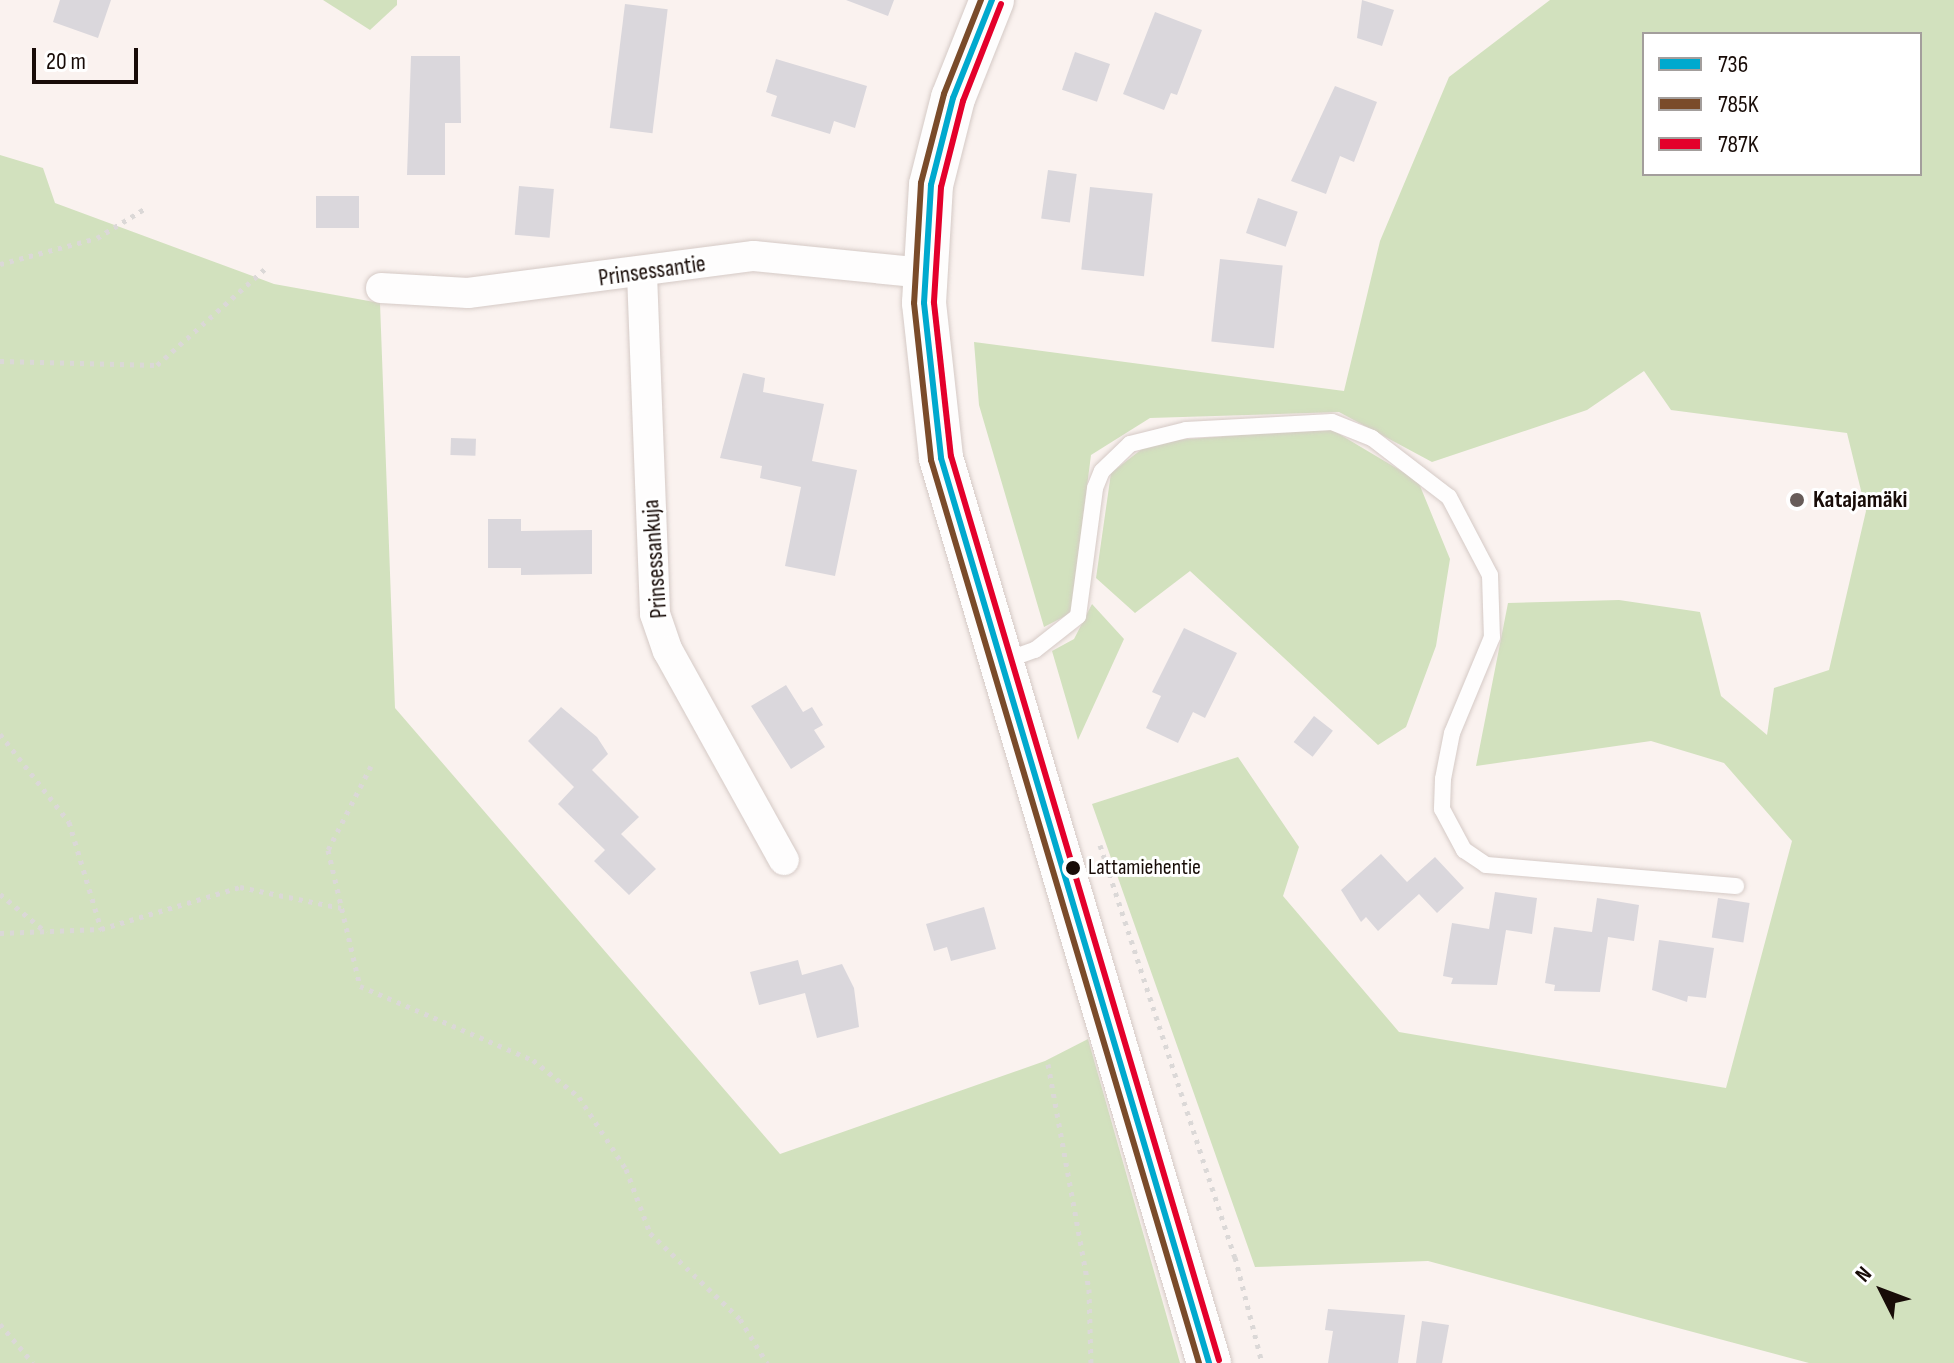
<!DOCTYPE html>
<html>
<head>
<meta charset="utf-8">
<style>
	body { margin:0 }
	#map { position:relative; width:1954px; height:1363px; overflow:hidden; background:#faf2ef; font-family:"Sofia Sans Condensed",sans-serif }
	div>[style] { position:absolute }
	.green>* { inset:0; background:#d2e1be }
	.building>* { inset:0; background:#dad7dc; transform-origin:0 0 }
	.path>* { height:5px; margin-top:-2.5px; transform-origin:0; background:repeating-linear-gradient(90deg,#dbd8d7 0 4px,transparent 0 10px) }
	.roads { filter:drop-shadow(0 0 2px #d5cac6) drop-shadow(0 0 2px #d5cac6) }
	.lane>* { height:16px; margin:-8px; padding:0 8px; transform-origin:8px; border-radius:8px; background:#fefdfd }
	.street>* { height:30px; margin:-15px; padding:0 15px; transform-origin:15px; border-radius:15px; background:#fefdfd }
	.secondary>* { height:44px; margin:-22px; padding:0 22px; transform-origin:22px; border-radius:22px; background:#fefdfd }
	.bus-1>* { height:6px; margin:-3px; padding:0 3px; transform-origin:3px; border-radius:3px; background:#00a9ce }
	.bus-2>* { height:6px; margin:-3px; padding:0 3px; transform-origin:3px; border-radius:3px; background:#7a4b2a }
	.bus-3>* { height:6px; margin:-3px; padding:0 3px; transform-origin:3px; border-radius:3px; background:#e4002b }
	.dots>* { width:22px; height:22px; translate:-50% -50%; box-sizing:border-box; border:4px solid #fff; border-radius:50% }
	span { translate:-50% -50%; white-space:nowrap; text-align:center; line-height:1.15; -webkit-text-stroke:6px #fff; paint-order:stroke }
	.bus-label { font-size:22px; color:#180c08 }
	.left { translate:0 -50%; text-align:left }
	.street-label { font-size:24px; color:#180c08 }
	.poi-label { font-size:24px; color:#180c08; font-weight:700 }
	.legend { position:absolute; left:1642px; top:32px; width:280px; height:144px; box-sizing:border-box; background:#fff; border:2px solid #a39e9c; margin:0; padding:10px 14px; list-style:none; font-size:24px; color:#180c08 }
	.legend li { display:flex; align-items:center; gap:16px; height:40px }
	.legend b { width:40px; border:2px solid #a39e9c }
	.north { position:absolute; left:1842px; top:1251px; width:80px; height:80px; -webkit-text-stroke:6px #fff; paint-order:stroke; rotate:312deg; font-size:22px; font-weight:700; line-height:32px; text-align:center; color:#180c08 }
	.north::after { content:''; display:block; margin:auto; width:28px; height:36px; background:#180c08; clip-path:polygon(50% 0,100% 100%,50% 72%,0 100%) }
	.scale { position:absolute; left:32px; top:48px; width:106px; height:36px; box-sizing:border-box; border:4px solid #180c08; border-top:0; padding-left:10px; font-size:24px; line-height:28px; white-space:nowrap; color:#180c08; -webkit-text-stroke:6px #fff; paint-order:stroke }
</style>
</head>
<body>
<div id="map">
	<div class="green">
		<i style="clip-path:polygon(323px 0,397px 0,397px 5px,370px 30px)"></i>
		<i style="clip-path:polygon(evenodd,1550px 0,1954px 0,1954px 1363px,1809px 1363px,1428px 1261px,1255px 1267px,1092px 804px,1238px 757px,1299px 847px,1283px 896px,1399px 1032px,1726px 1088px,1792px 841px,1724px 763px,1651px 741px,1476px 766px,1508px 603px,1619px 600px,1700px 612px,1721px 696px,1767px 735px,1774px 688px,1829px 670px,1866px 511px,1847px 433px,1671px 410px,1644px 371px,1587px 410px,1432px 462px,1339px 412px,1150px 418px,1091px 455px,1071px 613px,1044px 627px,979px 405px,974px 342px,1344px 391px,1380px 241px,1449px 77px,1550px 0,1644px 34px,1920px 34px,1920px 174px,1644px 174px,1644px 34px)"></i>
		<i style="clip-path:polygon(0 155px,43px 168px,55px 203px,274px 284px,380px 303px,395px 708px,780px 1154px,1045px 1061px,1088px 1039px,1180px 1363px,0 1363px)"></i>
		<i style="clip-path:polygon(1329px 428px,1418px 481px,1450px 559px,1436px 646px,1406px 727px,1378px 745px,1190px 571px,1135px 613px,1096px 578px,1111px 473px,1151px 442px)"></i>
		<i style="clip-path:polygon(1092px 604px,1124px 639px,1078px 740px,1052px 651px,1074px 639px)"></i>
	</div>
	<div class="building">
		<i style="clip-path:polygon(60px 0,111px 0,98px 38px,53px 22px)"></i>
		<i style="clip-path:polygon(846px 0,894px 0,888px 16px)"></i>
		<i style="clip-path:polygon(1362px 0,1394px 10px,1382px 46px,1357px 38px)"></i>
		<i style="left:625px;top:4px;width:43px;height:125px;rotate:7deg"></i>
		<i style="clip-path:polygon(1155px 12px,1202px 30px,1177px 95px,1171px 93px,1164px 110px,1123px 94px)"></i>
		<i style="left:1075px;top:52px;width:37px;height:40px;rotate:19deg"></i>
		<i style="clip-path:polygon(411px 56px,460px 56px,461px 123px,445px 123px,445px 175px,407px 175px)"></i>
		<i style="clip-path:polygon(776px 59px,867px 86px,855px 128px,834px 121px,830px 134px,771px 116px,777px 96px,766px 92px)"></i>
		<i style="clip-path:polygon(1335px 86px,1377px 102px,1354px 162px,1340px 156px,1326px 194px,1291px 181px)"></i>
		<i style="left:1048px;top:170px;width:29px;height:49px;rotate:8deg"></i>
		<i style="left:519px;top:186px;width:35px;height:49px;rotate:5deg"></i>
		<i style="left:1090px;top:187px;width:63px;height:83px;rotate:6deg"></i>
		<i style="left:316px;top:196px;width:43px;height:32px"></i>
		<i style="left:1258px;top:198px;width:42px;height:37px;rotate:19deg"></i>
		<i style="left:1220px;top:259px;width:63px;height:83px;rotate:6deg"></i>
		<i style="clip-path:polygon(743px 373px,765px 378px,763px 392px,824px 404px,812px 461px,857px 470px,835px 576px,785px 566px,801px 487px,760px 478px,762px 466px,720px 458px)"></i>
		<i style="left:451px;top:438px;width:25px;height:17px;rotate:2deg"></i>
		<i style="clip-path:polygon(488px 519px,521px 519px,521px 531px,592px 530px,592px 574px,521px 575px,521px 568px,488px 568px)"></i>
		<i style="clip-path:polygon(1184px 628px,1237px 653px,1205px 718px,1193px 712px,1178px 743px,1146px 728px,1161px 696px,1152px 692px)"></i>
		<i style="clip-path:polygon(786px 685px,803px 712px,812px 707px,823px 725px,814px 730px,825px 747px,791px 769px,751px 706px)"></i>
		<i style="clip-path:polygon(561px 707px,597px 737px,608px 754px,592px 770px,639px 817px,621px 834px,656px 869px,629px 895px,594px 861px,605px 850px,558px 804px,574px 787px,528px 741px)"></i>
		<i style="left:1314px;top:716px;width:24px;height:33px;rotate:38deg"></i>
		<i style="clip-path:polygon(1381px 854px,1407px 882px,1435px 857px,1464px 888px,1437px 913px,1419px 894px,1378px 931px,1366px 917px,1361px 922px,1341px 890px)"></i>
		<i style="clip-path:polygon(1495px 892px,1537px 898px,1532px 934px,1506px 930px,1497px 985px,1451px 984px,1453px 978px,1443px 976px,1452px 923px,1489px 929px)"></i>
		<i style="clip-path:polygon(1597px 898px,1639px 905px,1634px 941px,1608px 937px,1600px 992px,1554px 991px,1555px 985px,1545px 983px,1554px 927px,1592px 932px)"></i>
		<i style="left:1718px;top:898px;width:32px;height:40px;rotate:9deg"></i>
		<i style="clip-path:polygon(984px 907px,996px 949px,951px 961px,947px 947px,934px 951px,926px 924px)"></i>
		<i style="clip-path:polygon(1659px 940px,1714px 948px,1706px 998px,1688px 996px,1687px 1002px,1652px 990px)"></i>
		<i style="clip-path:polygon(798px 960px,802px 975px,842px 964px,854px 988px,859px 1027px,817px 1038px,805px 993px,759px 1005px,750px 972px)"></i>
		<i style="clip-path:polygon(1328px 1309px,1405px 1315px,1398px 1363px,1328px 1363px,1333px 1331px,1325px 1330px)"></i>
		<i style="clip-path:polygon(1422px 1321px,1449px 1325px,1442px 1363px,1416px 1363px)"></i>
	</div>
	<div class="path">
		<i style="left:0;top:264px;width:100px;rotate:-15deg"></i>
		<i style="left:97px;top:238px;width:57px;rotate:-31.5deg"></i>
		<i style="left:0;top:361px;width:157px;rotate:1.5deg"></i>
		<i style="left:157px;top:365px;width:149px;rotate:-41.7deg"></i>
		<i style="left:0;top:734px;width:112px;rotate:51.9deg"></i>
		<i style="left:69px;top:822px;width:112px;rotate:73.3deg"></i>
		<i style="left:371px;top:766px;width:94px;rotate:117.1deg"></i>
		<i style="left:328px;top:850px;width:140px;rotate:76.8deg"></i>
		<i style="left:360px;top:986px;width:188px;rotate:23.2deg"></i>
		<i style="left:533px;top:1060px;width:59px;rotate:38.8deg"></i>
		<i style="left:579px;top:1097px;width:86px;rotate:56.9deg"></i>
		<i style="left:626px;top:1169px;width:68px;rotate:69.4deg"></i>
		<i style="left:650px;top:1233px;width:124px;rotate:43.7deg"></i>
		<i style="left:740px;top:1319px;width:52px;rotate:58.5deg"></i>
		<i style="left:1100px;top:845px;width:434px;rotate:71.9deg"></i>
		<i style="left:1235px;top:1257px;width:109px;rotate:75.7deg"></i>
		<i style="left:0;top:894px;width:60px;rotate:39.6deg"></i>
		<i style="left:0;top:933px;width:101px;rotate:-2.3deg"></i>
		<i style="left:101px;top:929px;width:145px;rotate:-16.8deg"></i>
		<i style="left:240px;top:887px;width:103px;rotate:11.7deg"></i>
		<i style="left:1048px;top:1064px;width:229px;rotate:79.7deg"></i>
		<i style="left:1089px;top:1289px;width:74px;rotate:88.5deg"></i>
		<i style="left:0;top:1324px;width:51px;rotate:49.8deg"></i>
	</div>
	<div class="roads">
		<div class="lane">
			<i style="left:1004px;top:661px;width:33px;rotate:-20deg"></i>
			<i style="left:1035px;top:650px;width:55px;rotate:-38.3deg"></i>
			<i style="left:1078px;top:616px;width:129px;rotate:-82.4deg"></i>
			<i style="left:1095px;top:488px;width:18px;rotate:-68deg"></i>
			<i style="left:1102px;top:471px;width:39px;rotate:-44deg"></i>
			<i style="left:1130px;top:444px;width:58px;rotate:-14deg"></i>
			<i style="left:1186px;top:430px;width:146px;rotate:-3.1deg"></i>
			<i style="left:1332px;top:422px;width:43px;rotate:21.8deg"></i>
			<i style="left:1372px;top:438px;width:97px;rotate:37.5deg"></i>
			<i style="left:1449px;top:497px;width:88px;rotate:62.3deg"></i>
			<i style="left:1490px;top:575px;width:62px;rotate:88.2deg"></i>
			<i style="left:1492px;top:637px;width:104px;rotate:112.6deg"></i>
			<i style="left:1452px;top:733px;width:47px;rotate:101.1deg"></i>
			<i style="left:1443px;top:779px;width:30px;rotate:92deg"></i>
			<i style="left:1442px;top:809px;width:47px;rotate:61.8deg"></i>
			<i style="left:1464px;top:850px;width:27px;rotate:34deg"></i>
			<i style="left:1486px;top:865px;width:251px;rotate:4.8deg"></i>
		</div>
		<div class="street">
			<i style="left:642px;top:274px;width:340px;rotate:87.8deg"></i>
			<i style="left:655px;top:614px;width:39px;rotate:71deg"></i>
			<i style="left:668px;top:651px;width:239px;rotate:61deg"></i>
			<i style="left:381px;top:288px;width:87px;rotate:3.3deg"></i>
			<i style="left:468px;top:293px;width:288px;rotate:-7.4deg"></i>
			<i style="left:754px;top:256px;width:170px;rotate:5.7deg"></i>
		</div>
		<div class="secondary">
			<i style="left:992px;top:0;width:105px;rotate:111.7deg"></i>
			<i style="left:953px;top:98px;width:90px;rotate:104.2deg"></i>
			<i style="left:931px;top:185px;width:118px;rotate:93.4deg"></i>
			<i style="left:924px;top:303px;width:156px;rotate:83.7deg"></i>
			<i style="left:941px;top:458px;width:944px;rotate:73.5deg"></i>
		</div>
	</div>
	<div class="bus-1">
		<i style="left:992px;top:0;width:105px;rotate:111.7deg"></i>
		<i style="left:953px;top:98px;width:90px;rotate:104.2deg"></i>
		<i style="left:931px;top:185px;width:118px;rotate:93.4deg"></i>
		<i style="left:924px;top:303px;width:156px;rotate:83.7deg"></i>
		<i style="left:941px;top:458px;width:944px;rotate:73.5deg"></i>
	</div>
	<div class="bus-2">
		<i style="left:981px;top:0;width:101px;rotate:111.5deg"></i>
		<i style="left:944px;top:94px;width:92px;rotate:104.5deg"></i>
		<i style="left:921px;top:183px;width:120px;rotate:93.3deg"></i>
		<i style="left:914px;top:303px;width:158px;rotate:83.8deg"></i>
		<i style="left:931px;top:460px;width:942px;rotate:73.47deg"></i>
	</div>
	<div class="bus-3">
		<i style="left:1001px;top:4px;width:104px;rotate:111.4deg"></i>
		<i style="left:963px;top:101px;width:89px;rotate:104.3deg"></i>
		<i style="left:941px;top:187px;width:116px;rotate:93.5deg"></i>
		<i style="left:934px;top:303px;width:154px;rotate:83.7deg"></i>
		<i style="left:951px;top:456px;width:943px;rotate:73.49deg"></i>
	</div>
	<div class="dots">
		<i style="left:1797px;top:500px;background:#675c59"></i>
		<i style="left:1073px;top:868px;background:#180c08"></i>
	</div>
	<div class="bus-label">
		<span class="left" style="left:1088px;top:868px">Lattamiehentie</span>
	</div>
	<div class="street-label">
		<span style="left:652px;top:271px;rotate:-8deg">Prinsessantie</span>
		<span style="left:655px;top:559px;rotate:-94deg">Prinsessankuja</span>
	</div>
	<div class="poi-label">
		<span class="left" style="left:1813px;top:500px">Katajamäki</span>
	</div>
	<ul class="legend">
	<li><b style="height:10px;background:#00a9ce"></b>736</li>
	<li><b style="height:10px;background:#7a4b2a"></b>785K</li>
	<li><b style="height:10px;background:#e4002b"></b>787K</li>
	</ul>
	<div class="north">N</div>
	<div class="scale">20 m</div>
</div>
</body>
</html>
